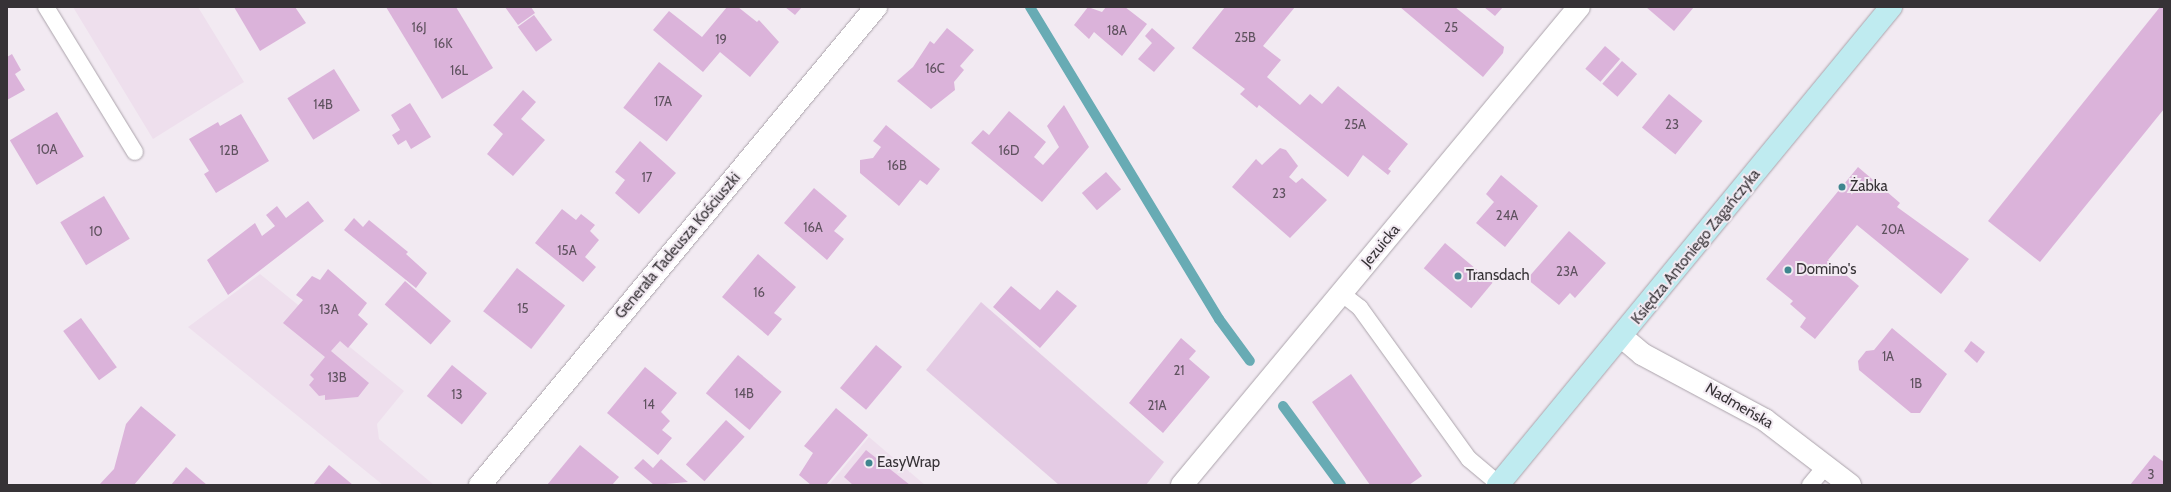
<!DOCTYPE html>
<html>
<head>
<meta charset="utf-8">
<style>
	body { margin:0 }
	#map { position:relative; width:2171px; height:492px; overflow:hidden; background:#f2eaf2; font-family:Cabin,sans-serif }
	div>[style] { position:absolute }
	.built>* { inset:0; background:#eedfed }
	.green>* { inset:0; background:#e4cbe4 }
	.stream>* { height:10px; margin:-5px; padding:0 5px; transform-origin:5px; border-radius:5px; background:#68abb4 }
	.building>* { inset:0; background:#dbb3da; transform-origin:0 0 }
	.roads { filter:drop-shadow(0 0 1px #aba3ab) drop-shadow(0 0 1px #aba3ab) }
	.lane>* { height:16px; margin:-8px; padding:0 8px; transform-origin:8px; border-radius:8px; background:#fff }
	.street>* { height:22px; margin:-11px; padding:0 11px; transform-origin:11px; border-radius:11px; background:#fff }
	.secondary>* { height:22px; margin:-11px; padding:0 11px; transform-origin:11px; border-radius:11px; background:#bfebf0 }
	.dots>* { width:11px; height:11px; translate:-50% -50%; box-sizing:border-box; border:2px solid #f2eaf2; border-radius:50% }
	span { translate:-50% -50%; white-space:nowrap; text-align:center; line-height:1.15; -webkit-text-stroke:4px #f2eaf2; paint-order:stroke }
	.number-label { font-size:13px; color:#5f525f }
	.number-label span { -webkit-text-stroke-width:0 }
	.poi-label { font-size:15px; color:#363236 }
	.left { translate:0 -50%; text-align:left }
	.street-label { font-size:15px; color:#363236 }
	.frame { position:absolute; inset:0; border:8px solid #363236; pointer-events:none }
</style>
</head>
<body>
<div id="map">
	<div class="built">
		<i style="clip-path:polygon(73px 7px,198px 7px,244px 82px,153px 139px)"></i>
		<i style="clip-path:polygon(260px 274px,404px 391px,377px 424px,379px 439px,434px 485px,383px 485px,188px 327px)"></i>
		<i style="clip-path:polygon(869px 437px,925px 485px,829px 485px)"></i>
	</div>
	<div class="green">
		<i style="clip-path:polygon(981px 302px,1164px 462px,1146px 485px,1059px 485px,926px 370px)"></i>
	</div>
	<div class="stream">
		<i style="left:1030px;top:7px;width:365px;rotate:58.8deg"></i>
		<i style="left:1219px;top:319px;width:52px;rotate:53.6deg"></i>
		<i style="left:1283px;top:406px;width:98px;rotate:53.7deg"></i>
	</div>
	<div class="building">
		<i style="clip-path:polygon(234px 7px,295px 7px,306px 23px,260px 51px)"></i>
		<i style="clip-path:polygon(386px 7px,456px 7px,493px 68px,442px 99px)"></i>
		<i style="clip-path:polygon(505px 7px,531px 7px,535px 13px,518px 25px)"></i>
		<i style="clip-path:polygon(727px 7px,738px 7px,757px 22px,759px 20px,779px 42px,750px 77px,720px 52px,703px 72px,653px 30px,669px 11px,702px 37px)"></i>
		<i style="clip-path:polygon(785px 7px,802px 7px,795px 15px)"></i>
		<i style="clip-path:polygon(1088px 7px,1102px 12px,1106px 7px,1125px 7px,1147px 24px,1122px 56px,1094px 32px,1089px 39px,1074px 25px)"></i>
		<i style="clip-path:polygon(1225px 7px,1295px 7px,1263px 46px,1281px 60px,1267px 77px,1300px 105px,1310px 94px,1322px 104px,1338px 86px,1408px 144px,1388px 169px,1391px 171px,1388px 175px,1363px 155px,1348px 177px,1259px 105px,1257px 108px,1240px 94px,1245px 89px,1192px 48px)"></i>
		<i style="clip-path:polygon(1400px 7px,1455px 7px,1504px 47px,1503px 53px,1483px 77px)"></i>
		<i style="clip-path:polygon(1484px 7px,1503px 7px,1495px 16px)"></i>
		<i style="clip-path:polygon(1646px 7px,1694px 7px,1674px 31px)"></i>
		<i style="clip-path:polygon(2160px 7px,2164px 7px,2164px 109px,2040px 262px,1988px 221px)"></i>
		<i style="left:534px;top:15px;width:31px;height:20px;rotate:54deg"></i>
		<i style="clip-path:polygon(947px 28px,974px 50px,960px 66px,964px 70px,954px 82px,955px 90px,931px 109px,897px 81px,913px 67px,930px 41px,934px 44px)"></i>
		<i style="clip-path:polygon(1152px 28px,1175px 48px,1154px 72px,1138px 59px,1152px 43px,1145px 36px)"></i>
		<i style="left:1605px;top:46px;width:20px;height:30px;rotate:41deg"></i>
		<i style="clip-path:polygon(12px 54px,21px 70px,15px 74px,25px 90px,7px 100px,7px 57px)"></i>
		<i style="left:1622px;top:61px;width:20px;height:30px;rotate:41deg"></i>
		<i style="left:659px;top:62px;width:55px;height:58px;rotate:38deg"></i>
		<i style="left:334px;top:69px;width:49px;height:55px;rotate:58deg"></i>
		<i style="clip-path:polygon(523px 90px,536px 102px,521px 119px,545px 140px,513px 176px,487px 154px,503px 134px,493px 125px)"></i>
		<i style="left:1669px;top:94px;width:43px;height:43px;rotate:39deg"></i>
		<i style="clip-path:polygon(410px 103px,431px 137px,411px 149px,406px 140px,398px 145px,392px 135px,400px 130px,391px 115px)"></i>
		<i style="clip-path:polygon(1064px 105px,1089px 147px,1042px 202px,971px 143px,983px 130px,989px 135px,1009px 111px,1046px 142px,1034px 157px,1043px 165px,1059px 147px,1047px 126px)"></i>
		<i style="left:57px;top:112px;width:52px;height:55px;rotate:59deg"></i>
		<i style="clip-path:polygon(241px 114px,269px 161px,216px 193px,204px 174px,209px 171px,189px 139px,218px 122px,220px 126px)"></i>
		<i style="clip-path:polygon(886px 125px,940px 169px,927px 185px,920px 180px,899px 206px,860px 173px,860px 160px,873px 158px,881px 147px,873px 141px)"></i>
		<i style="clip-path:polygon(640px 141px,676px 173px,639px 214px,615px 193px,625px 180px,615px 172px)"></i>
		<i style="clip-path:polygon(1280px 148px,1286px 150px,1298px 166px,1289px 177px,1296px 183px,1302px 178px,1327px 200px,1290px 238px,1232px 187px,1256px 159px,1262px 165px)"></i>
		<i style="clip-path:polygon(1858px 167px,1900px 203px,1897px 207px,1969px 259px,1941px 294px,1857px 225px,1828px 260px,1859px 286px,1815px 339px,1800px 327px,1806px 318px,1790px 304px,1793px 301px,1766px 279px)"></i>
		<i style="left:1106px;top:172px;width:23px;height:32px;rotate:49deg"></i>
		<i style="clip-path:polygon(1501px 175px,1538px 206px,1505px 247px,1476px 223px,1494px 202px,1486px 194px)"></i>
		<i style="clip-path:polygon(814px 188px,847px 216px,834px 231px,844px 239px,827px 260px,784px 223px)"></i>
		<i style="left:104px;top:196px;width:50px;height:51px;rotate:59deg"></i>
		<i style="clip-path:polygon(308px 201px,324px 221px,228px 295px,207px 260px,255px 223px,262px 236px,275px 226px,266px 215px,277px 206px,286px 218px)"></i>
		<i style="clip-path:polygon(562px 209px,576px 220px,581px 214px,595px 225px,590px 231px,599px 240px,585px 257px,596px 267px,583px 282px,535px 243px)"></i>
		<i style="clip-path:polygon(354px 218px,363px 227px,369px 220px,408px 252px,406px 254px,427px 273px,416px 288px,344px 230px)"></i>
		<i style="clip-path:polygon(1569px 231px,1606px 263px,1575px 298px,1570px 293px,1559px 305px,1527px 279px)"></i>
		<i style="left:1445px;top:243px;width:62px;height:33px;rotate:40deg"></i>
		<i style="clip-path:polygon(758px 254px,796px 287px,774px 313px,782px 319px,768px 336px,722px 297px)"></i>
		<i style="left:517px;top:268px;width:61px;height:55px;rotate:38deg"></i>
		<i style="clip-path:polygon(328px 269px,367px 303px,358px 315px,368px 324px,348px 348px,340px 341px,331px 351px,369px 383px,358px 397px,325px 400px,325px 395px,319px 396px,309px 385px,314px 379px,310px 375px,325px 357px,283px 323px,303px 300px,296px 295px,312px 276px,320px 280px)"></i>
		<i style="left:405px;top:281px;width:61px;height:31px;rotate:41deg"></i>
		<i style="clip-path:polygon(1011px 286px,1040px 310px,1057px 290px,1077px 306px,1040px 348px,993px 307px)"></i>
		<i style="left:81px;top:318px;width:61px;height:22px;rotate:54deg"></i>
		<i style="clip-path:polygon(1892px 328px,1947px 374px,1920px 413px,1911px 413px,1859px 370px,1858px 361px,1866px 351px,1874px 350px)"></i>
		<i style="clip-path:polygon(1181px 338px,1196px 351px,1189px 359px,1210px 377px,1163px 433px,1129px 403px)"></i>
		<i style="clip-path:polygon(1971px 341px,1985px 352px,1977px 363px,1964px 351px)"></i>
		<i style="left:876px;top:345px;width:34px;height:56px;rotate:40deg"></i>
		<i style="left:738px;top:355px;width:57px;height:50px;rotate:40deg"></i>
		<i style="left:452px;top:365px;width:45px;height:40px;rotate:39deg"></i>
		<i style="clip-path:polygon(645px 367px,677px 393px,661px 412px,670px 421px,662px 430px,672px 438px,658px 455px,607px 413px)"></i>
		<i style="clip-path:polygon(1351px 374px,1422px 476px,1409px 485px,1370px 485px,1312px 402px)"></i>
		<i style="clip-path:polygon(141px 406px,176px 435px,134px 485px,99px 485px,114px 469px,126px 424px)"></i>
		<i style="clip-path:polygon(836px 408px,868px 435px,826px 485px,811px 485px,799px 475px,813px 453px,804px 446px)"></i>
		<i style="left:726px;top:420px;width:25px;height:60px;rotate:42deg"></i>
		<i style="clip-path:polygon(580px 445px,619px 477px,612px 485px,547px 485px)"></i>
		<i style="clip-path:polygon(866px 450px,910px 485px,853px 485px,844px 477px)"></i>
		<i style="clip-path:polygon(2154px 455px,2164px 462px,2164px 485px,2130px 485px)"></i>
		<i style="clip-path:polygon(643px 459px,653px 468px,661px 459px,688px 482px,654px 485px,634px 468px)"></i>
		<i style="clip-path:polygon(329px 465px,353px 485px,313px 485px)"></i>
		<i style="clip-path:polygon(186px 467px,207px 485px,171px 485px)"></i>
	</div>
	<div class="roads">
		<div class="lane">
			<i style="left:46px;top:7px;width:170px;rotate:58.5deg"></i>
			<i style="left:1341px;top:293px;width:24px;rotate:38deg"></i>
			<i style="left:1360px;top:308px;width:186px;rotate:54.2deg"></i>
			<i style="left:1469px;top:459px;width:39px;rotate:40deg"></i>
			<i style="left:1810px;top:485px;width:25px;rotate:-50deg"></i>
		</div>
		<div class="street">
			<i style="left:1622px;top:337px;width:26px;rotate:40deg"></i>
			<i style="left:1642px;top:354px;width:140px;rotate:28.2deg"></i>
			<i style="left:1765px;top:420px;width:107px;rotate:37.4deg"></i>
			<i style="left:480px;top:485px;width:621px;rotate:-50.36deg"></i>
			<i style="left:1182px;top:485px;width:621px;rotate:-50.29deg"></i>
		</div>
		<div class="secondary">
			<i style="left:1498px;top:485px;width:619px;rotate:-50.57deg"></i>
		</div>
	</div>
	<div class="dots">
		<i style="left:1842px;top:187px;background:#3f868f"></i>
		<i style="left:1788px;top:270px;background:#3f868f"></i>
		<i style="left:1458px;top:276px;background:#3f868f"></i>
		<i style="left:869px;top:463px;background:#3f868f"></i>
	</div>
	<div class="number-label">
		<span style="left:419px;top:27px">16J</span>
		<span style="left:1451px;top:27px">25</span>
		<span style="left:1117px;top:30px">18A</span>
		<span style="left:1245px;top:37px">25B</span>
		<span style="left:721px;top:39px">19</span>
		<span style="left:443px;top:43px">16K</span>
		<span style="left:935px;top:68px">16C</span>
		<span style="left:459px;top:70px">16L</span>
		<span style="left:663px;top:101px">17A</span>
		<span style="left:323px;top:104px">14B</span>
		<span style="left:1355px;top:124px">25A</span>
		<span style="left:1672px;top:124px">23</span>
		<span style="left:47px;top:149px">10A</span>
		<span style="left:229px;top:150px">12B</span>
		<span style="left:1009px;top:150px">16D</span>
		<span style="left:897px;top:165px">16B</span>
		<span style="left:647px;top:177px">17</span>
		<span style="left:1279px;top:193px">23</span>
		<span style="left:1507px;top:215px">24A</span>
		<span style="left:813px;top:227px">16A</span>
		<span style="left:1893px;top:229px">20A</span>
		<span style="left:96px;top:231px">10</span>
		<span style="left:567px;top:250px">15A</span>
		<span style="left:1567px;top:271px">23A</span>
		<span style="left:759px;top:292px">16</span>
		<span style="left:523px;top:308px">15</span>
		<span style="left:329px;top:309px">13A</span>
		<span style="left:1888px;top:356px">1A</span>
		<span style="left:1179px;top:370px">21</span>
		<span style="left:337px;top:377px">13B</span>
		<span style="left:1916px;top:383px">1B</span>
		<span style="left:744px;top:393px">14B</span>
		<span style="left:457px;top:394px">13</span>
		<span style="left:649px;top:404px">14</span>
		<span style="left:1157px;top:405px">21A</span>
		<span style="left:2151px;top:474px">3</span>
	</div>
	<div class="poi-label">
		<span class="left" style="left:1850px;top:187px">Żabka</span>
		<span class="left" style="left:1796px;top:270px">Domino's</span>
		<span class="left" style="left:1466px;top:276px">Transdach</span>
		<span class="left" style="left:877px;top:463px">EasyWrap</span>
	</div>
	<div class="street-label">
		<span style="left:678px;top:246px;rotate:-50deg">Generała Tadeusza Kościuszki</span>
		<span style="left:1381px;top:246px;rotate:-50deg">Jezuicka</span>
		<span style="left:1696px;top:247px;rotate:-51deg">Księdza Antoniego Zagańczyka</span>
		<span style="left:1739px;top:406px;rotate:30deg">Nadmeńska</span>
	</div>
	<div class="frame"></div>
</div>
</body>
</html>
